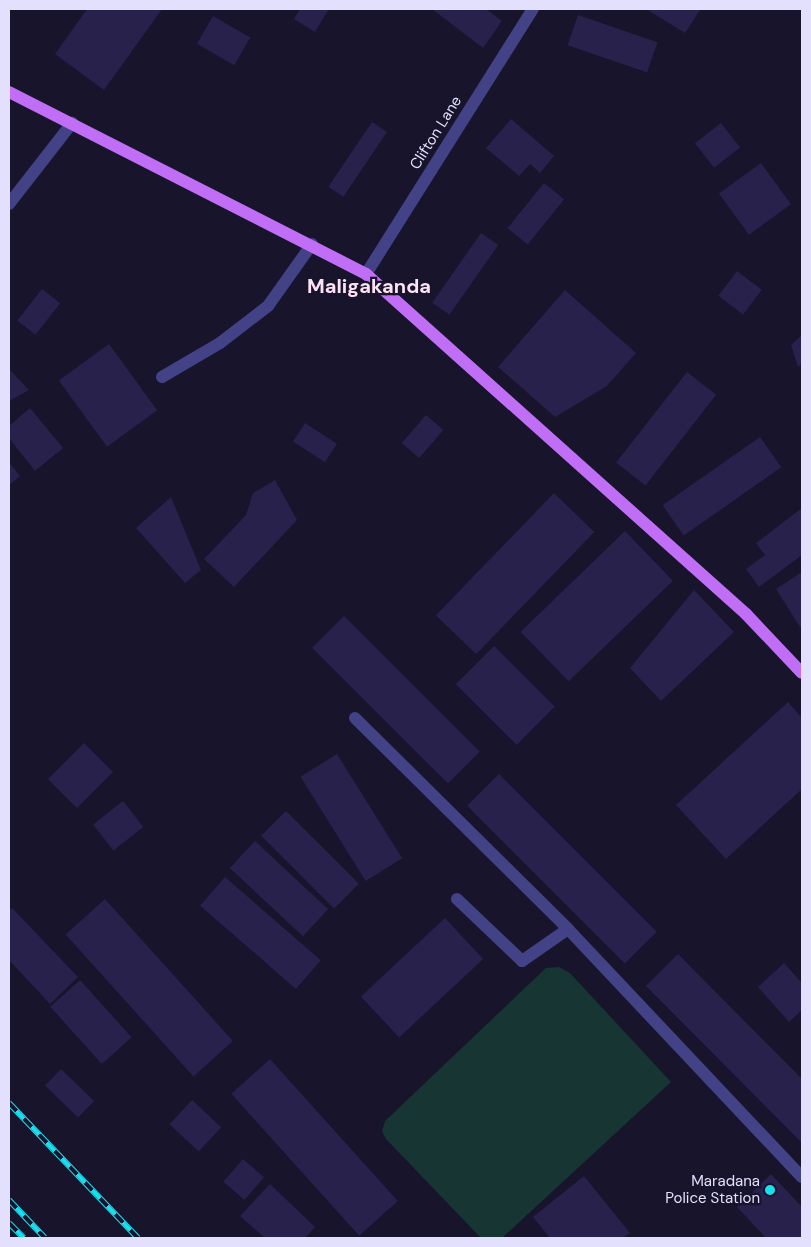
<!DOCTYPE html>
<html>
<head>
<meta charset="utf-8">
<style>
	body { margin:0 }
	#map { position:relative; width:811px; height:1247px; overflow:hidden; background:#17142c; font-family:"DM Sans",sans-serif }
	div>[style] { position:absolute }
	.green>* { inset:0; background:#173533 }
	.building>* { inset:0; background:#28214b; transform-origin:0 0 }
	.minor>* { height:12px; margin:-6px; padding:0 6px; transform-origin:6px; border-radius:6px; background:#434287 }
	.major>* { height:12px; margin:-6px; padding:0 6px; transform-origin:6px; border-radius:6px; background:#c06ef6 }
	.rail>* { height:5.5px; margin-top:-2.75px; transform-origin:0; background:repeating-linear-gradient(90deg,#17142c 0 11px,#19e0f0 0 22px); box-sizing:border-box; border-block:1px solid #19e0f0 }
	.dots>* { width:14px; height:14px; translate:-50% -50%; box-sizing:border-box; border:2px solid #17142c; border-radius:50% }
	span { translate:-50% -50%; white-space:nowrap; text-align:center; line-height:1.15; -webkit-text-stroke:4.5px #17142c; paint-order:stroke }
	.street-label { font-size:15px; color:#e3e0fd }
	.poi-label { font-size:15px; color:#e3e0fd }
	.right { translate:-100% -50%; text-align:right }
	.district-label { font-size:20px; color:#fde2f4; font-weight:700 }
	.frame { position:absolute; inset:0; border:10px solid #e3e0fd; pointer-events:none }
</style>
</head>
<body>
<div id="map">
	<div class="green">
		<i style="clip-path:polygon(559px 967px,570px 973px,671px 1082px,502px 1238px,481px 1238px,386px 1139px,382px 1131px,385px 1121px,546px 968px)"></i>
	</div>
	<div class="building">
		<i style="clip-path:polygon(87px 9px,162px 9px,104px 90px,55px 54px)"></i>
		<i style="clip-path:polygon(300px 9px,329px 9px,315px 32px,294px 19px)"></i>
		<i style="clip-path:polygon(432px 9px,486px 9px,502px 21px,483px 48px)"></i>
		<i style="clip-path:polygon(646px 9px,698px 9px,700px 10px,685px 33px)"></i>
		<i style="left:578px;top:15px;width:84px;height:32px;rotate:19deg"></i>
		<i style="left:213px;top:16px;width:43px;height:32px;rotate:30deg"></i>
		<i style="clip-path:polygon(511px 119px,554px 156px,540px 173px,530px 164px,519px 176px,486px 148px)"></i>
		<i style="left:372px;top:122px;width:18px;height:78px;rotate:34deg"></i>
		<i style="left:721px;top:123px;width:31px;height:33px;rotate:52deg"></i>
		<i style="left:761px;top:163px;width:51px;height:52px;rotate:54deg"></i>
		<i style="left:544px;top:183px;width:26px;height:58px;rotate:39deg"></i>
		<i style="left:481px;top:233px;width:21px;height:85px;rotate:35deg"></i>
		<i style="left:737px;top:271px;width:31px;height:31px;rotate:37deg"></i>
		<i style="left:42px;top:289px;width:23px;height:40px;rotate:38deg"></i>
		<i style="clip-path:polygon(565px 290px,636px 353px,607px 386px,555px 417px,498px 367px)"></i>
		<i style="clip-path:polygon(802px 335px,802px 363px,798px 367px,791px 345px)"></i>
		<i style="left:109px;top:344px;width:82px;height:62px;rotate:54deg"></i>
		<i style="clip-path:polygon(9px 369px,29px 390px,9px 401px)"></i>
		<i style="left:687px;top:372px;width:37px;height:115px;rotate:38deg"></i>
		<i style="clip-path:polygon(30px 408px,63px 448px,35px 471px,9px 438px,9px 426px)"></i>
		<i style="left:426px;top:415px;width:23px;height:37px;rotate:41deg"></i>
		<i style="left:305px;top:423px;width:38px;height:22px;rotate:33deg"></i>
		<i style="left:760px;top:437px;width:37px;height:119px;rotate:55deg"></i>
		<i style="clip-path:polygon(9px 462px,20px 476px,9px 485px)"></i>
		<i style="clip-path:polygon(275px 480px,297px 520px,234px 587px,204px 559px,246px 515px,253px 493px)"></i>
		<i style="left:554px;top:493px;width:56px;height:170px;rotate:44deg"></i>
		<i style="clip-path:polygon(171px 497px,201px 570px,185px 583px,136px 528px)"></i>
		<i style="clip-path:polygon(802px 508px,802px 555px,759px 587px,746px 569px,765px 555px,756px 543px)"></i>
		<i style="left:625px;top:531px;width:69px;height:145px;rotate:46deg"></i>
		<i style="clip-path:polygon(802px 572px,802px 625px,800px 627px,776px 589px)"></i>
		<i style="clip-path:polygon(694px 590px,734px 632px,661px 701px,630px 668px)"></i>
		<i style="left:344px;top:616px;width:192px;height:45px;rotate:45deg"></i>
		<i style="left:494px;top:646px;width:86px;height:54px;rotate:45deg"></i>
		<i style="clip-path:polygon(788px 702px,802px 718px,802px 789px,726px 859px,676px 805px)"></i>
		<i style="left:84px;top:743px;width:41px;height:51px;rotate:45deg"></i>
		<i style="left:337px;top:754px;width:123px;height:43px;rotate:58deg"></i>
		<i style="left:499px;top:774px;width:223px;height:45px;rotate:45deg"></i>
		<i style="left:123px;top:801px;width:33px;height:38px;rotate:52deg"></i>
		<i style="left:286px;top:811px;width:103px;height:35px;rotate:45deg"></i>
		<i style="left:255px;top:841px;width:100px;height:37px;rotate:43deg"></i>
		<i style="left:225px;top:877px;width:127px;height:38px;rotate:41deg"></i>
		<i style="left:105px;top:899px;width:191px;height:53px;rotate:48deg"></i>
		<i style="clip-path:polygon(12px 908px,78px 977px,50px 1004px,9px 960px,9px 911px)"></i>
		<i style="left:445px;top:918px;width:56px;height:115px;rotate:47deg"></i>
		<i style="clip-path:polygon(678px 954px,802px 1079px,802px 1143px,646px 986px)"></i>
		<i style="clip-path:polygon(784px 963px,802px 983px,802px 1010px,789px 1022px,758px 987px)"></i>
		<i style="left:80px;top:980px;width:77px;height:40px;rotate:48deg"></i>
		<i style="left:270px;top:1059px;width:191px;height:52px;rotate:48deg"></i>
		<i style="left:61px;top:1069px;width:46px;height:23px;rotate:44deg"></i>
		<i style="left:192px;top:1100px;width:40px;height:33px;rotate:43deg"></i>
		<i style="left:243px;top:1159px;width:28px;height:30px;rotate:41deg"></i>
		<i style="clip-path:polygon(771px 1174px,802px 1207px,802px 1238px,766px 1238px,737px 1207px)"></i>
		<i style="clip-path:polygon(584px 1176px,630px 1233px,623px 1238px,550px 1238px,533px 1217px)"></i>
		<i style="clip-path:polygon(270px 1184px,315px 1227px,305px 1238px,265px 1238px,240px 1216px)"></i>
	</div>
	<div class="minor">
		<i style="left:9px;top:204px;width:103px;rotate:-52.1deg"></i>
		<i style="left:366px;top:274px;width:313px;rotate:-57.8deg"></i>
		<i style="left:162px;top:377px;width:67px;rotate:-30.4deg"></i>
		<i style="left:220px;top:343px;width:61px;rotate:-37.6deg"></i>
		<i style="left:268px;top:306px;width:76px;rotate:-54.6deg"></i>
		<i style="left:355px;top:718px;width:300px;rotate:44.7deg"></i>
		<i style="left:568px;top:929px;width:341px;rotate:46.7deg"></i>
		<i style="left:457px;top:899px;width:90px;rotate:43.6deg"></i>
		<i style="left:522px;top:961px;width:56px;rotate:-34.8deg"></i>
	</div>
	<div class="major">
		<i style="left:9px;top:92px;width:401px;rotate:27deg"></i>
		<i style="left:366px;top:274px;width:510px;rotate:41.82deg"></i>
		<i style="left:746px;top:614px;width:81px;rotate:46.5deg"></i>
	</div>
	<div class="rail">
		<i style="left:9px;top:1103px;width:187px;rotate:46.3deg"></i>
		<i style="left:9px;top:1200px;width:52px;rotate:46.5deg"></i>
		<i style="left:9px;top:1223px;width:21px;rotate:45deg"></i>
	</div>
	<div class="dots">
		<i style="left:770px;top:1190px;background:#19e0f0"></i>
	</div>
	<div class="street-label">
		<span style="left:436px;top:133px;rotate:-58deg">Clifton Lane</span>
	</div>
	<div class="poi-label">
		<span class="right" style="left:760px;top:1190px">Maradana<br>Police Station</span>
	</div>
	<div class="district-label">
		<span style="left:369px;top:286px">Maligakanda</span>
	</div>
	<div class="frame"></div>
</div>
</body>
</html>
